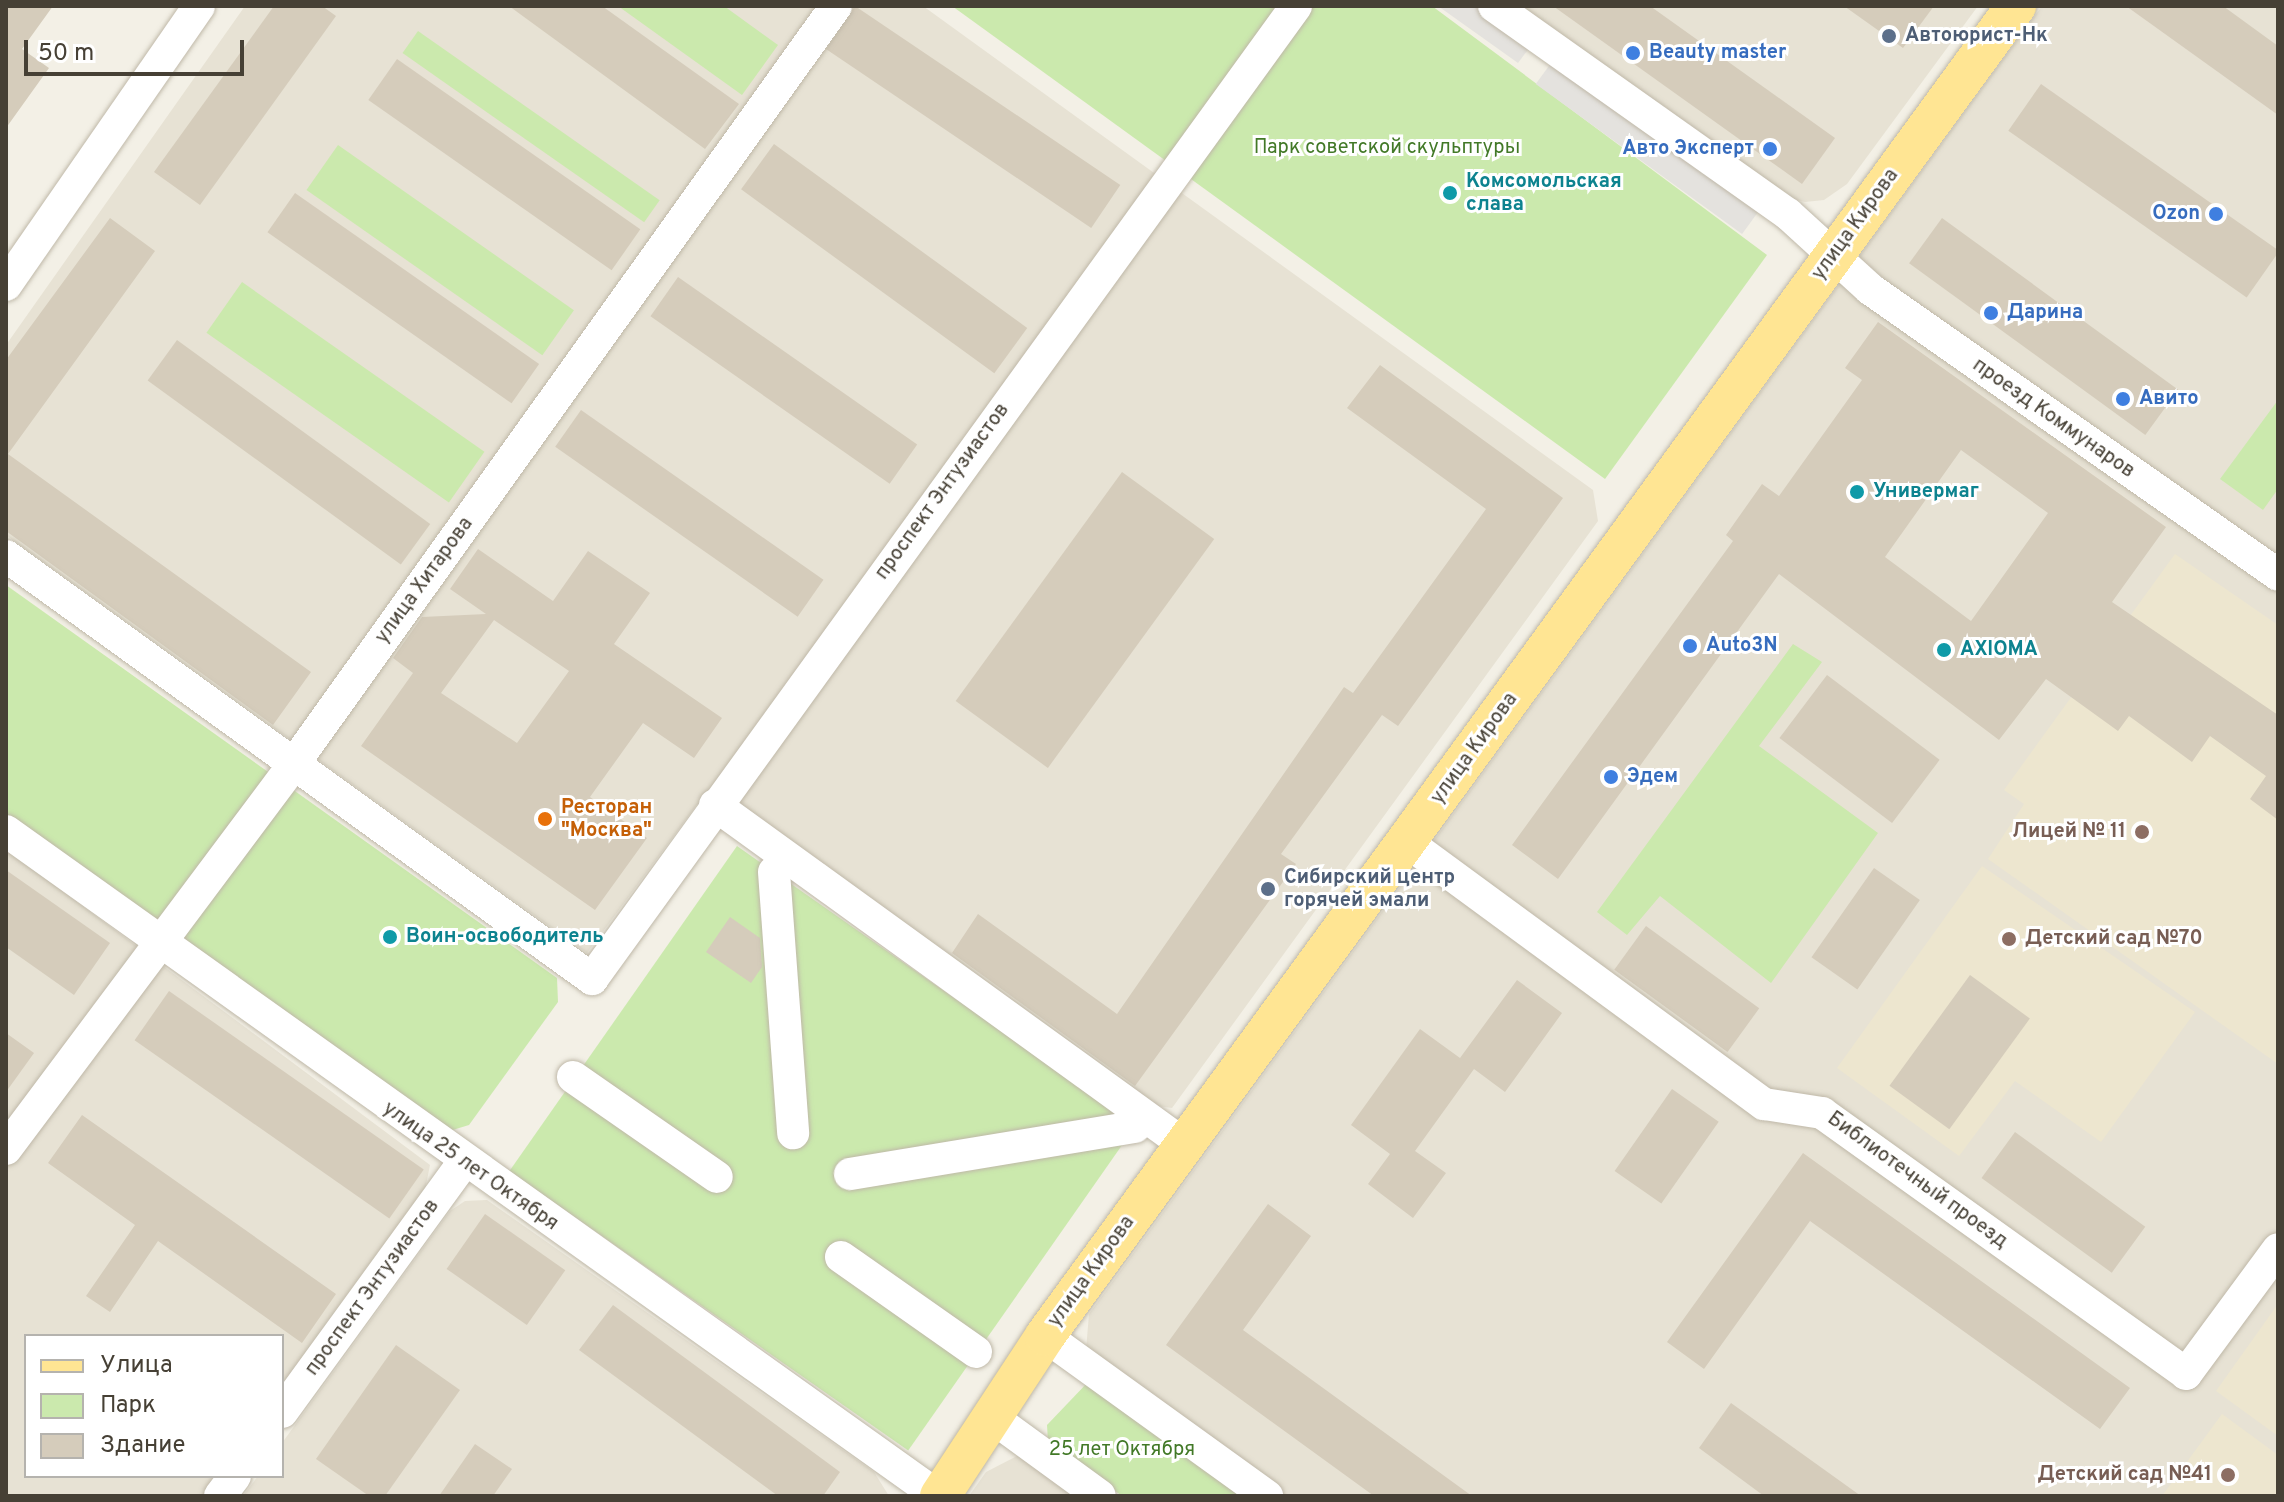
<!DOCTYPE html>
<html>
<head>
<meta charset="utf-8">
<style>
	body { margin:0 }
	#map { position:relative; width:2284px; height:1502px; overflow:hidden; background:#f3f0e6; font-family:Overpass,sans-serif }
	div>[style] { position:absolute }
	.residential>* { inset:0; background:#e7e2d4 }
	.education>* { inset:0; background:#ede6cf }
	.green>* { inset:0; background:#cbe9ad; transform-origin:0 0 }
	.parking>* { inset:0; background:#e4e2de; transform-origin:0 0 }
	.building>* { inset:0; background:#d5ccbb; transform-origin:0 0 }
	.roads { filter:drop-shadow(0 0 2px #bfb8a8) drop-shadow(0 0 2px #bfb8a8) }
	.minor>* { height:32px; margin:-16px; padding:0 16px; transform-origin:16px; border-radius:16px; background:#fff }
	.major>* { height:40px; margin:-20px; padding:0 20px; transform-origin:20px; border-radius:20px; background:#ffe593 }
	.dots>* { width:22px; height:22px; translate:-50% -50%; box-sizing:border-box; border:4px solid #fff; border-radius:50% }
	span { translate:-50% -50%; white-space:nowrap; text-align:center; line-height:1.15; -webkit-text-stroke:6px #fff; paint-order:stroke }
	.service-label { font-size:20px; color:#4e5e75; font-weight:700 }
	.left { translate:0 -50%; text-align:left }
	.shop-label { font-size:20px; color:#366cbe; font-weight:700 }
	.right { translate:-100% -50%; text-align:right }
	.park-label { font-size:20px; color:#427927 }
	.culture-label { font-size:20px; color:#0d838f; font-weight:700 }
	.street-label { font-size:20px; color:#464035 }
	.food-label { font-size:20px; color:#c56008; font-weight:700 }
	.education-label { font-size:20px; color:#785e54; font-weight:700 }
	.frame { position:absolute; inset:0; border:8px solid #464035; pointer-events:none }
	.legend { position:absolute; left:24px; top:1334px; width:260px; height:144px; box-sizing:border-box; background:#fff; border:2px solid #b5b3ae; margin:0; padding:10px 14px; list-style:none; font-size:24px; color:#464035 }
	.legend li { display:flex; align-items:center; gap:16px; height:40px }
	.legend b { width:40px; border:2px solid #b5b3ae }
	.scale { position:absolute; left:24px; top:40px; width:220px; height:36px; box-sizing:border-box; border:4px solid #464035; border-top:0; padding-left:10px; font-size:24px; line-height:28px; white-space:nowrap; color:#464035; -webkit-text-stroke:6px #fff; paint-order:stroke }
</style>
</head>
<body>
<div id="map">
	<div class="residential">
		<i style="clip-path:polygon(245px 6px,923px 6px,1593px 490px,1598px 521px,1172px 1108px,1137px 1103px,707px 791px,587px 953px,6px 535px,6px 345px)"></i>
		<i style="clip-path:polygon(1512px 6px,1978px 6px,1847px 184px,1824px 200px,1805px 202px,1788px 198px)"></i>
		<i style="clip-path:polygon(2042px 6px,2278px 6px,2278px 1496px,1287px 1496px,1086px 1350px,1089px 1314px)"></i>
		<i style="clip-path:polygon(6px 849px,430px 1165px,424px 1195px,282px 1392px,282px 1336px,26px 1336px,26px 1476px,222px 1476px,207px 1496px,6px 1496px)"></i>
		<i style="clip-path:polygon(487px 1200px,874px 1472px,889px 1496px,243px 1496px,258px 1476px,282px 1476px,282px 1443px,450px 1211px,465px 1201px)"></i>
		<i style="clip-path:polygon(1017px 1456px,1037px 1462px,1084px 1496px,969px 1496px,986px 1472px)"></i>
	</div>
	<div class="education">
		<i style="clip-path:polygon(2175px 554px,2278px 625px,2278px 1064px,1988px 859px,2024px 804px,2004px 790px)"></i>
		<i style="clip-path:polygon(1982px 866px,2195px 1012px,2101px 1142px,2015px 1081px,1959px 1156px,1837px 1068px)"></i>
		<i style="clip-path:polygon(2278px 1304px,2278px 1436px,2216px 1391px)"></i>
		<i style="clip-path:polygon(2222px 1414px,2278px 1455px,2278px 1496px,2162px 1496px)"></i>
	</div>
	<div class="green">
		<i style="clip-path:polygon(618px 6px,724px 6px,778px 45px,742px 95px)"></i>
		<i style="clip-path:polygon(952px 6px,1432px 6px,1767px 255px,1605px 479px)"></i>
		<i style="left:418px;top:31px;width:295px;height:27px;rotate:35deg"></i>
		<i style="left:338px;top:145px;width:288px;height:55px;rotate:35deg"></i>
		<i style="left:242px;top:282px;width:296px;height:62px;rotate:35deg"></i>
		<i style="clip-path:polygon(2278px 400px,2278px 489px,2263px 510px,2220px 479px)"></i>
		<i style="clip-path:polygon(6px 585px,557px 978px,558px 1002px,469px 1125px,446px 1132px,6px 817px)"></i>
		<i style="clip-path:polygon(1793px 644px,1822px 662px,1759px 746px,1878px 833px,1771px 983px,1660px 896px,1627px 935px,1597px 912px)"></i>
		<i style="left:737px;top:846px;width:487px;height:397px;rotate:35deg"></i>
		<i style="clip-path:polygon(1089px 1381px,1249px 1496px,1122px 1496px,1048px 1442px,1047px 1425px)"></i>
	</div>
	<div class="parking">
		<i style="clip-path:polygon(1438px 6px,1481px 6px,1533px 43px,1518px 63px)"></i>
		<i style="left:1554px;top:59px;width:255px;height:31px;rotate:36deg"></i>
	</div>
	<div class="building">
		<i style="clip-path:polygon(6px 6px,53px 6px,22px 49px,49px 68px,6px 128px)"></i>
		<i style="clip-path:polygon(274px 6px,322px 6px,336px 16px,200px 205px,154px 172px)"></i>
		<i style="clip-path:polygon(509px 6px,602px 6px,739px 104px,705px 149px)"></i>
		<i style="left:855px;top:6px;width:320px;height:52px;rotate:34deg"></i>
		<i style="clip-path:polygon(1553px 6px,1650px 6px,1835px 138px,1802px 184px)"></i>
		<i style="clip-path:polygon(1844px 6px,1934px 6px,1903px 48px)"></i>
		<i style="clip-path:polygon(2126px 6px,2223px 6px,2278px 46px,2278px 115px)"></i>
		<i style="left:397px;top:59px;width:297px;height:50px;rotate:35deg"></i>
		<i style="left:2041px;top:84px;width:291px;height:57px;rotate:35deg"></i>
		<i style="left:774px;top:144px;width:313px;height:56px;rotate:36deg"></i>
		<i style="left:295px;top:193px;width:298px;height:48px;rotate:35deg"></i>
		<i style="clip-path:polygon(110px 218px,155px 251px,8px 454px,311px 672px,273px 725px,6px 531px,6px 360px)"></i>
		<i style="left:1942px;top:218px;width:292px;height:56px;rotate:36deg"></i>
		<i style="left:678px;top:277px;width:292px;height:48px;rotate:35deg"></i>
		<i style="clip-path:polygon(evenodd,1878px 322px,2166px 527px,2112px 602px,2278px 715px,2278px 820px,2250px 799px,2266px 776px,2210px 736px,2192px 762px,2129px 716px,2118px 731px,2046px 679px,1999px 740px,1779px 574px,1558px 879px,1512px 845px,1733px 541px,1726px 535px,1762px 484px,1779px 496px,1862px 380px,1845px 368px,1878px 322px,1961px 450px,2048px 513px,1971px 621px,1885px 557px,1961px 450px)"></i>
		<i style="left:177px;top:340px;width:313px;height:50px;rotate:36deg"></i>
		<i style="clip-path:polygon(1380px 365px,1563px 498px,1398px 726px,1382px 715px,1281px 854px,1296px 864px,1135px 1086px,952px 953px,978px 914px,1117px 1014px,1344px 687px,1353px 693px,1486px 509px,1347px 408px)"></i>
		<i style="left:581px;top:410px;width:296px;height:45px;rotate:35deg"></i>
		<i style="left:1122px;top:472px;width:114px;height:283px;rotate:36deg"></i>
		<i style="clip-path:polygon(evenodd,478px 549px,553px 601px,588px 551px,650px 593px,614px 644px,722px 718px,694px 758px,643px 723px,590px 797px,647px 838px,595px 910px,361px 746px,413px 673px,393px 658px,422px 617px,486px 614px,450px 589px,478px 549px,494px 620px,569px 671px,517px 743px,441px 693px,494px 620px)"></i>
		<i style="left:1827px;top:675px;width:141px;height:79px;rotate:37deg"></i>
		<i style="left:1874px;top:868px;width:56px;height:109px;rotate:35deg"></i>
		<i style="clip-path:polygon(6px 870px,110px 943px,74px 995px,6px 947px)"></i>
		<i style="clip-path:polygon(730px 917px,760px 938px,762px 967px,751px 983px,706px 952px)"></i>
		<i style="left:1646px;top:926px;width:140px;height:54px;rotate:36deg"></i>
		<i style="left:1970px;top:975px;width:74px;height:137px;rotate:36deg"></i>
		<i style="clip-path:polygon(1517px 980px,1562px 1013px,1505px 1092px,1474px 1069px,1415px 1151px,1446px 1173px,1413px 1218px,1368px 1184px,1390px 1154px,1351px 1125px,1420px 1029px,1460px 1058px)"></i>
		<i style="left:169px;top:991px;width:311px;height:60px;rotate:35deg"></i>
		<i style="clip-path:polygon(6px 1033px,34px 1053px,6px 1092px)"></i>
		<i style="left:1672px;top:1089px;width:57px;height:100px;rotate:35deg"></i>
		<i style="clip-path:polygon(82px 1115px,336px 1294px,302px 1343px,158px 1241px,110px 1312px,86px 1296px,135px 1225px,48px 1163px)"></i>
		<i style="left:2015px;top:1132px;width:161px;height:57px;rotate:36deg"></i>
		<i style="clip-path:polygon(1803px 1153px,2130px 1388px,2100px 1429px,1810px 1221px,1704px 1369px,1667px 1342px)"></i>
		<i style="clip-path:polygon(1268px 1204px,1311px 1236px,1243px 1330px,1472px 1496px,1374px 1496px,1166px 1345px)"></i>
		<i style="left:485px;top:1214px;width:98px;height:67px;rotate:35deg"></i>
		<i style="clip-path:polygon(613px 1305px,840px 1472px,823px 1496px,778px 1496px,579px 1350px)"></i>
		<i style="clip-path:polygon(396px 1345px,460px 1390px,385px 1496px,369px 1496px,316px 1459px)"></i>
		<i style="clip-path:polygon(1731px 1403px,1861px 1496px,1764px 1496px,1699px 1448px)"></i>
		<i style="clip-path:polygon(475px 1444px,512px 1469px,493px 1496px,439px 1496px)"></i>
	</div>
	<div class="roads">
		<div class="minor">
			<i style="left:1494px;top:6px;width:360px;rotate:35.3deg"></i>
			<i style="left:1788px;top:214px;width:111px;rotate:42.4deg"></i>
			<i style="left:1870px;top:289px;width:498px;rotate:35deg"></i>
			<i style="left:6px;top:285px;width:339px;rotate:-55.3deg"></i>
			<i style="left:6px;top:556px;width:723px;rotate:35.82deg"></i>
			<i style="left:592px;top:979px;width:1201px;rotate:-54.11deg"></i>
			<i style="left:715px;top:805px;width:580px;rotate:35.88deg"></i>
			<i style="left:6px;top:831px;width:1145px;rotate:35.51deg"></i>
			<i style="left:1407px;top:842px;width:443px;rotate:36.3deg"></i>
			<i style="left:1764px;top:1104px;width:59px;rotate:8.8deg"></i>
			<i style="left:1822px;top:1113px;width:448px;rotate:35.6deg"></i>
			<i style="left:2186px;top:1374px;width:155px;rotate:-53.6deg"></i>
			<i style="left:774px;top:872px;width:262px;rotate:85.8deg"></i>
			<i style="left:573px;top:1077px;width:175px;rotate:34.8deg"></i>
			<i style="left:6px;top:1149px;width:479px;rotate:-53.2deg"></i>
			<i style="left:293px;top:765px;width:933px;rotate:-54.42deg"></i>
			<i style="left:850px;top:1174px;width:289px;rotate:-9.4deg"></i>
			<i style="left:841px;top:1257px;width:165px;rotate:35.1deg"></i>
			<i style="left:1045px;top:1336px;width:274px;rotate:35.8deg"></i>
			<i style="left:282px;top:1412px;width:308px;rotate:-54deg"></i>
			<i style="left:993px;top:1418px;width:132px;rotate:36.1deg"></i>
			<i style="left:220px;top:1496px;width:25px;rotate:-53deg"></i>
		</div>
		<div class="major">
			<i style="left:940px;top:1496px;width:191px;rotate:-56.7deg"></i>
			<i style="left:1045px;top:1336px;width:1647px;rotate:-53.87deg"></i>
		</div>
	</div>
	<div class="dots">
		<i style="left:1889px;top:36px;background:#5c6f8a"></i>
		<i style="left:1633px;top:53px;background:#3f7fe0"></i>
		<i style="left:1770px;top:149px;background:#3f7fe0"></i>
		<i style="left:1450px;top:193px;background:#0f9aa8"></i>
		<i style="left:2216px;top:214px;background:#3f7fe0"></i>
		<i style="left:1991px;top:313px;background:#3f7fe0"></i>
		<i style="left:2123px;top:399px;background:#3f7fe0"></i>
		<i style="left:1857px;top:492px;background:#0f9aa8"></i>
		<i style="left:1690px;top:646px;background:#3f7fe0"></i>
		<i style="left:1944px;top:650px;background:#0f9aa8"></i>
		<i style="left:1611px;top:777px;background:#3f7fe0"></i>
		<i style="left:545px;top:819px;background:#e8710a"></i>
		<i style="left:2142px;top:832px;background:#8d6e63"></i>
		<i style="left:1268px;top:889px;background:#5c6f8a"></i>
		<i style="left:390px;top:937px;background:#0f9aa8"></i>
		<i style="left:2009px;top:939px;background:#8d6e63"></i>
		<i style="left:2228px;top:1475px;background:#8d6e63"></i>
	</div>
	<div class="service-label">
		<span class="left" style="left:1905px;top:36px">Автоюрист-Нк</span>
		<span class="left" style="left:1284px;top:890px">Сибирский центр<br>горячей эмали</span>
	</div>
	<div class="shop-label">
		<span class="left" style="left:1649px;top:53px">Beauty master</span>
		<span class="right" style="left:1754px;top:149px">Авто Эксперт</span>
		<span class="right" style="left:2200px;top:214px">Ozon</span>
		<span class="left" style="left:2007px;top:313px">Дарина</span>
		<span class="left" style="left:2139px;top:399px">Авито</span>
		<span class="left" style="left:1706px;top:646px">Auto3N</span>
		<span class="left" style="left:1627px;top:777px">Эдем</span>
	</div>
	<div class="park-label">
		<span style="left:1387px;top:148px">Парк советской скульптуры</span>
		<span style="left:1122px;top:1450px">25 лет Октября</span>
	</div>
	<div class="culture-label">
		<span class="left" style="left:1466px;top:194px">Комсомольская<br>слава</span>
		<span class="left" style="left:1873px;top:492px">Универмаг</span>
		<span class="left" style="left:1960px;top:650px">AXIOMA</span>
		<span class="left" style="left:406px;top:937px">Воин-освободитель</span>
	</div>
	<div class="street-label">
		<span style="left:1856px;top:225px;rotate:-54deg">улица Кирова</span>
		<span style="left:2053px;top:419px;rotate:35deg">проезд Коммунаров</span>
		<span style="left:943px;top:492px;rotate:-54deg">проспект Энтузиастов</span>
		<span style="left:425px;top:581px;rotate:-54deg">улица Хитарова</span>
		<span style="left:1475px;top:749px;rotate:-54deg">улица Кирова</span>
		<span style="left:470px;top:1167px;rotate:35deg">улица 25 лет Октября</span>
		<span style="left:1917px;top:1181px;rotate:36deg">Библиотечный проезд</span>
		<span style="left:1092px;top:1272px;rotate:-54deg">улица Кирова</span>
		<span style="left:373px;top:1288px;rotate:-54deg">проспект Энтузиастов</span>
	</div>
	<div class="food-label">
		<span class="left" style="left:561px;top:820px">Ресторан<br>"Москва"</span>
	</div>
	<div class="education-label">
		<span class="right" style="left:2126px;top:832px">Лицей № 11</span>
		<span class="left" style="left:2025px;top:939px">Детский сад №70</span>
		<span class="right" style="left:2212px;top:1475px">Детский сад №41</span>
	</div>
	<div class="frame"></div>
	<ul class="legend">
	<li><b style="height:10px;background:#ffe593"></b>Улица</li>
	<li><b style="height:22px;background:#cbe9ad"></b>Парк</li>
	<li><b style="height:22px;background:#d5ccbb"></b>Здание</li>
	</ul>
	<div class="scale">50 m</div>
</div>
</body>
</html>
